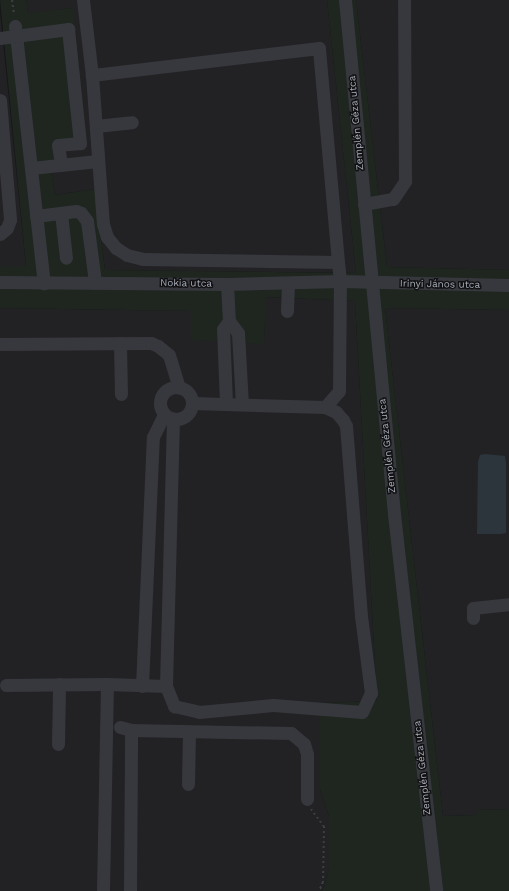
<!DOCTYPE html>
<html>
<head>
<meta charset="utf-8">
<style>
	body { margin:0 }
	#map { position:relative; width:509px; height:891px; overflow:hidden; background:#161618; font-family:"Work Sans",sans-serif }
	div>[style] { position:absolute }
	.built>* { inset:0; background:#222225 }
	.green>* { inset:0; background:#1e261f }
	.water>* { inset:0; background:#2c353c }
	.path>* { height:2px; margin-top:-1px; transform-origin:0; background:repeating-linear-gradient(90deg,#3d3f44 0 2px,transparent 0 5px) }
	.minor>* { height:13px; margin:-6.5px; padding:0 6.5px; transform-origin:6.5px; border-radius:6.5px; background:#37383d }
	.minor>.ring { margin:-6.5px; padding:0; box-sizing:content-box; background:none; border:13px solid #37383d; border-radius:50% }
	span { translate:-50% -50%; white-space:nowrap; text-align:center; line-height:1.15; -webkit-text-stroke:3px #111113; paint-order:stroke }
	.street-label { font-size:10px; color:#a8adb8 }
</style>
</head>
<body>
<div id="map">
	<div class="built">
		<i style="clip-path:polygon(26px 0,327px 0,356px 273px,105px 270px,95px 189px,55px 195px,51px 170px,62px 148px,73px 8px,28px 14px)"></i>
		<i style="clip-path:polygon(356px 0,509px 0,509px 270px,387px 267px)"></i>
		<i style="clip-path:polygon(0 12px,26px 267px,0 266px)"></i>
		<i style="clip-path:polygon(265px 297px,355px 301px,377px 701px,320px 703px,320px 789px,329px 817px,329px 870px,322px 891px,0 891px,0 308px,191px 311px,264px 344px)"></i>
		<i style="clip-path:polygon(385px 308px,509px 310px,509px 809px,478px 810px,478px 815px,443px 816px)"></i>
	</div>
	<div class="green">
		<i style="clip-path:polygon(0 0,26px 0,28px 13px,73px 8px,87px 139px,81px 147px,62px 148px,51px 170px,55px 195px,95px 189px,105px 270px,356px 273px,327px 0,356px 0,387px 267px,509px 270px,509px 310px,385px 308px,443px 816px,477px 815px,478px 810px,509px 809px,509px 891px,322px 891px,329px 870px,329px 817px,320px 789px,320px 703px,377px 701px,355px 301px,266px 297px,264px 344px,191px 340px,191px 311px,0 308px,0 266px,26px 266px)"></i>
	</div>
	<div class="water">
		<i style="clip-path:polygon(485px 454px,505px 456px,506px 463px,506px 533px,501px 534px,477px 534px,478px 462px,480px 455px)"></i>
	</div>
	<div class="path">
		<i style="left:12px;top:0;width:15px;rotate:82deg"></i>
		<i style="left:311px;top:809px;width:21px;rotate:53deg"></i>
		<i style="left:324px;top:826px;width:56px;rotate:91deg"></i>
		<i style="left:323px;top:882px;width:10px;rotate:114deg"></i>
	</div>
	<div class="minor">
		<i style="left:83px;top:0;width:76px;rotate:83.2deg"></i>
		<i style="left:345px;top:0;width:516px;rotate:84.55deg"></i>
		<i style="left:394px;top:514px;width:379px;rotate:83.6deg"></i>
		<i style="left:15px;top:26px;width:259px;rotate:83.6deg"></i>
		<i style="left:0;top:38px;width:69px;rotate:-7.5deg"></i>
		<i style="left:68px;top:29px;width:115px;rotate:84deg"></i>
		<i style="left:80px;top:143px;width:22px;rotate:175deg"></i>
		<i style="left:58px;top:145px;width:20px;rotate:81deg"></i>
		<i style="left:0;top:100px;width:120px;rotate:85.2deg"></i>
		<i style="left:10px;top:220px;width:9px;rotate:111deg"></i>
		<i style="left:7px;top:228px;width:9px;rotate:139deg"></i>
		<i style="left:96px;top:126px;width:36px;rotate:-6deg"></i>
		<i style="left:31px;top:168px;width:67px;rotate:-6deg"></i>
		<i style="left:364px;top:204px;width:29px;rotate:-10deg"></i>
		<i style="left:393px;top:199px;width:22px;rotate:-56deg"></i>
		<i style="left:405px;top:181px;width:181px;rotate:-90.3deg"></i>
		<i style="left:61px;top:213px;width:45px;rotate:83.7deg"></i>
		<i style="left:36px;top:216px;width:40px;rotate:-7.1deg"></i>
		<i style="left:76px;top:211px;width:5px;rotate:22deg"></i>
		<i style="left:81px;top:213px;width:10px;rotate:53deg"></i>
		<i style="left:87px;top:221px;width:62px;rotate:82.5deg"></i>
		<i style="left:0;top:282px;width:227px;rotate:0.5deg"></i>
		<i style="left:227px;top:284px;width:113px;rotate:-1.5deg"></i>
		<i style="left:340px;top:281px;width:169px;rotate:1.4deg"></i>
		<i style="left:227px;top:284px;width:37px;rotate:87deg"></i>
		<i style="left:229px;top:321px;width:15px;rotate:53deg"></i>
		<i style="left:238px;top:333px;width:71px;rotate:86.8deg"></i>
		<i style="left:287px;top:311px;width:28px;rotate:-88deg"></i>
		<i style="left:120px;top:343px;width:51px;rotate:88.9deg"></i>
		<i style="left:0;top:344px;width:151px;rotate:-0.4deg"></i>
		<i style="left:151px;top:343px;width:8px;rotate:23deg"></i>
		<i style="left:158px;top:346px;width:14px;rotate:39deg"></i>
		<i style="left:169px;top:355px;width:34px;rotate:73deg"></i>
		<i class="ring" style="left:160px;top:387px;width:19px;height:19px"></i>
		<i style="left:226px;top:403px;width:74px;rotate:-92.3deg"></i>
		<i style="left:223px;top:329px;width:10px;rotate:-53deg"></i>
		<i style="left:325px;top:407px;width:21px;rotate:-49deg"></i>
		<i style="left:339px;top:391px;width:110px;rotate:-89.5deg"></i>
		<i style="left:340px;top:281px;width:19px;rotate:-96deg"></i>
		<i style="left:338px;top:262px;width:215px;rotate:-95.1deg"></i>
		<i style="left:319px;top:48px;width:229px;rotate:173.2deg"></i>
		<i style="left:92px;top:75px;width:149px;rotate:85.8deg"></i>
		<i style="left:103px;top:224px;width:14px;rotate:73deg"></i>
		<i style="left:107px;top:237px;width:14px;rotate:51deg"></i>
		<i style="left:116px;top:248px;width:13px;rotate:32deg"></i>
		<i style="left:127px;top:255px;width:16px;rotate:14deg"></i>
		<i style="left:143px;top:259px;width:195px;rotate:0.9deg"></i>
		<i style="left:473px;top:618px;width:10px;rotate:-90deg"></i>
		<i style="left:473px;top:608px;width:36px;rotate:-6deg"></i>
		<i style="left:6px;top:685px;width:101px;rotate:-0.6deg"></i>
		<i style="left:107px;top:684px;width:59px;rotate:1.9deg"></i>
		<i style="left:166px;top:686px;width:22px;rotate:68deg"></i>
		<i style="left:174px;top:706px;width:26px;rotate:13deg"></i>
		<i style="left:199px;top:712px;width:74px;rotate:-5.4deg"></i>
		<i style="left:273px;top:705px;width:89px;rotate:4.5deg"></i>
		<i style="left:362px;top:712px;width:21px;rotate:-65deg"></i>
		<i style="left:371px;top:693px;width:78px;rotate:-97.4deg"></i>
		<i style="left:361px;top:616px;width:191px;rotate:-94.5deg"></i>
		<i style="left:346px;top:426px;width:7px;rotate:-117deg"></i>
		<i style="left:343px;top:420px;width:11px;rotate:-131deg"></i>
		<i style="left:336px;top:412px;width:12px;rotate:-156deg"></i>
		<i style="left:325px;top:407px;width:133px;rotate:-178.3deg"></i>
		<i style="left:142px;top:686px;width:249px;rotate:-87.5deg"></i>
		<i style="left:153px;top:437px;width:25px;rotate:-64deg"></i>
		<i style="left:166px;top:686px;width:267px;rotate:-88.5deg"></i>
		<i style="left:120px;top:727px;width:11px;rotate:15deg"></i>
		<i style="left:131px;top:730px;width:160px;rotate:1.1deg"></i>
		<i style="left:291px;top:733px;width:17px;rotate:40deg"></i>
		<i style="left:304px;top:744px;width:10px;rotate:73deg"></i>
		<i style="left:307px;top:754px;width:45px;rotate:90deg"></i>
		<i style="left:58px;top:744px;width:60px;rotate:-89deg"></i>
		<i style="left:188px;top:784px;width:52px;rotate:-88.9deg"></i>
		<i style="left:103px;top:891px;width:207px;rotate:-88.9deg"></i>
		<i style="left:130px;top:891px;width:161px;rotate:-89.6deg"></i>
	</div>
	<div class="street-label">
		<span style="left:356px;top:123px;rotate:-95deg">Zemplén Géza utca</span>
		<span style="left:186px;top:283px;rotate:1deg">Nokia utca</span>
		<span style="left:440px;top:284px;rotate:1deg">Irinyi János utca</span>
		<span style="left:387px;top:446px;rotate:-96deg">Zemplén Géza utca</span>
		<span style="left:422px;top:768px;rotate:-96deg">Zemplén Géza utca</span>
	</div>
</div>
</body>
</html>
